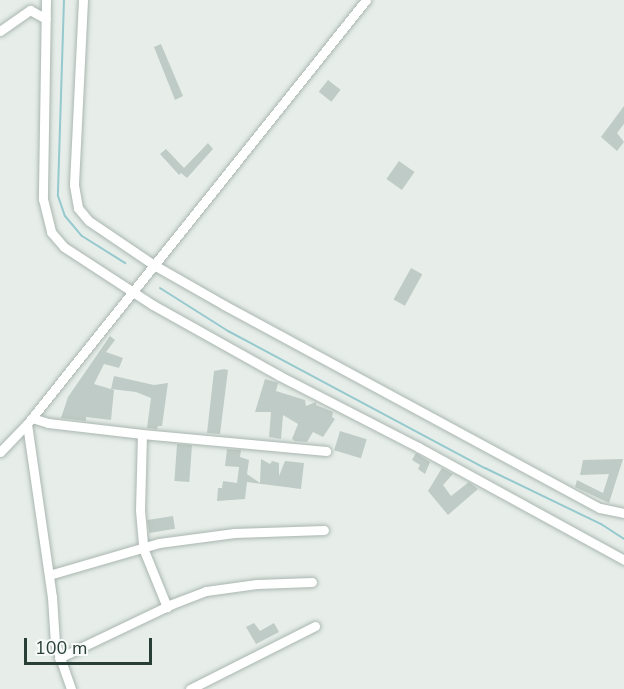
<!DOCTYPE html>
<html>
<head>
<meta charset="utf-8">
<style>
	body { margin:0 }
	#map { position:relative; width:624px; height:689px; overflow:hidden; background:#e7eeea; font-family:"Nunito Sans",sans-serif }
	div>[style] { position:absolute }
	.stream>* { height:2px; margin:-1px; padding:0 1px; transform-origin:1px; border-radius:1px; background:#95c9cd }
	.building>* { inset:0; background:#bfcbc6; transform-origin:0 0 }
	.roads { filter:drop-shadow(0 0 2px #aab6b0) drop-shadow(0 0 2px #aab6b0) }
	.street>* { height:9px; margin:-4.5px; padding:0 4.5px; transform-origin:4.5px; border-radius:4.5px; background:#fff }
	span { translate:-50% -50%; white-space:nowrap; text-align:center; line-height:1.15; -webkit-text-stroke:5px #f7faf8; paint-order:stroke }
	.scale { position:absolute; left:24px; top:638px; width:128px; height:27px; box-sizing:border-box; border:3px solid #273f36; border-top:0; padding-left:8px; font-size:18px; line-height:21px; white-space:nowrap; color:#273f36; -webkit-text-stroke:4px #f7faf8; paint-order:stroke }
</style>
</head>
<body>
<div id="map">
	<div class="stream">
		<i style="left:64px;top:0;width:196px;rotate:91.8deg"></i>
		<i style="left:58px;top:196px;width:21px;rotate:71deg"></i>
		<i style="left:65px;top:216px;width:26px;rotate:50deg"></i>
		<i style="left:82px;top:236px;width:51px;rotate:32.1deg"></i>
		<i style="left:160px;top:288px;width:80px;rotate:32.3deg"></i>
		<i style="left:228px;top:331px;width:291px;rotate:28.1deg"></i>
		<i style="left:485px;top:468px;width:129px;rotate:25.8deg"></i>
		<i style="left:601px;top:524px;width:27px;rotate:33deg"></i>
	</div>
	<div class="building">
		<i style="clip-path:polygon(161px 44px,183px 96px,175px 100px,154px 47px)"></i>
		<i style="left:328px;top:80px;width:16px;height:15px;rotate:38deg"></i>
		<i style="clip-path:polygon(624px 106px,624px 124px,617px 133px,624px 142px,617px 151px,601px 137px)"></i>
		<i style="clip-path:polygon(208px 143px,213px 149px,187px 178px,181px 173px,179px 175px,160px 154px,166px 149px,184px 168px)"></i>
		<i style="left:399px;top:161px;width:19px;height:22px;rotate:35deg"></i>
		<i style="left:411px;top:268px;width:13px;height:36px;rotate:29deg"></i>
		<i style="clip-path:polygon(110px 336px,115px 340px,106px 352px,123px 358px,119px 368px,104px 364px,94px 384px,114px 390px,111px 420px,86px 417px,86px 421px,61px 418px,68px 397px)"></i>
		<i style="clip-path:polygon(224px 369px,228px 370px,220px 434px,207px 433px,214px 371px)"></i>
		<i style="clip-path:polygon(114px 376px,154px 385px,168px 383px,162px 426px,158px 426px,157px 429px,147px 428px,151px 398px,136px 392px,111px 389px)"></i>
		<i style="clip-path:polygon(265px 379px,278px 383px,276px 391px,305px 400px,306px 406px,316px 402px,316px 405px,333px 412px,332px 417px,335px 419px,323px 437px,313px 432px,307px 442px,295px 441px,292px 439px,298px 424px,283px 415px,281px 439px,269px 437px,271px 412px,255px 412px)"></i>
		<i style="left:340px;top:431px;width:28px;height:20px;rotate:17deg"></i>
		<i style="left:177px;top:444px;width:15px;height:37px;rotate:4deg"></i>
		<i style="clip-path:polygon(227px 449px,241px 450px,240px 457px,249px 460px,247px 474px,260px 483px,261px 459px,270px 464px,272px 461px,279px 463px,279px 476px,285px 461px,304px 463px,301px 489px,247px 482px,245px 499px,217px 501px,218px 488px,222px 488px,223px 481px,237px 483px,239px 467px,225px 466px)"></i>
		<i style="clip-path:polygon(416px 453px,430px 462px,425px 474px,418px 469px,420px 465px,412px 460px)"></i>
		<i style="clip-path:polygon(623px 459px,609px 503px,575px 487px,577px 480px,603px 493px,609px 474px,580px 475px,583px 460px)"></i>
		<i style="clip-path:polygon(442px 468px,453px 474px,443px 485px,451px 496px,469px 482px,478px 489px,448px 515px,428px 491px)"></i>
		<i style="left:173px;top:516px;width:13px;height:26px;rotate:81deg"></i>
		<i style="clip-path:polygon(254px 623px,260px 631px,274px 623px,279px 632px,256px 644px,246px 627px)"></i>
	</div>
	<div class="roads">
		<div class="street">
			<i style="left:46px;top:0;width:199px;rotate:90.9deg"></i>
			<i style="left:43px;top:199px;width:34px;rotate:76deg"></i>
			<i style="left:51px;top:232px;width:20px;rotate:49deg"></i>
			<i style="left:64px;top:247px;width:106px;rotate:33.1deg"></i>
			<i style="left:153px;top:305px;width:145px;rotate:29.2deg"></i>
			<i style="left:280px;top:376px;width:155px;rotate:27.2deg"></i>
			<i style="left:418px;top:447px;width:235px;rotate:28.7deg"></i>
			<i style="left:83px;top:0;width:185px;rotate:92.8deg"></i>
			<i style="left:74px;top:185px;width:23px;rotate:80deg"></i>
			<i style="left:78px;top:208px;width:17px;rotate:50deg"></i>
			<i style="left:89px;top:221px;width:78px;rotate:34.1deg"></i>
			<i style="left:154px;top:265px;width:81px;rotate:29.7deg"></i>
			<i style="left:224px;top:305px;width:427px;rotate:28.4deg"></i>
			<i style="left:600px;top:508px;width:25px;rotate:12deg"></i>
			<i style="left:0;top:31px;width:37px;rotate:-35deg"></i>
			<i style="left:30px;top:10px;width:18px;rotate:29deg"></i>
			<i style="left:32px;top:418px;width:17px;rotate:17deg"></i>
			<i style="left:48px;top:423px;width:95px;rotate:6.7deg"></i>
			<i style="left:142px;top:434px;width:185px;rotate:5.3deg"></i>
			<i style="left:27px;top:424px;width:175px;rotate:81.8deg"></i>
			<i style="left:52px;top:597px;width:46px;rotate:86.3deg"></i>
			<i style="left:55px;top:643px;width:49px;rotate:70.8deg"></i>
			<i style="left:142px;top:434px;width:76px;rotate:91.5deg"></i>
			<i style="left:140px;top:510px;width:38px;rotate:85deg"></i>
			<i style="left:143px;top:548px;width:64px;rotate:67.9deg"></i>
			<i style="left:0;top:452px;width:39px;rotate:-46deg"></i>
			<i style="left:27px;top:424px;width:543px;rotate:-51.36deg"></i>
			<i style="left:49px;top:575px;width:115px;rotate:-16.2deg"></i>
			<i style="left:159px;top:543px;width:76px;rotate:-7.6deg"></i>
			<i style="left:234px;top:533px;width:90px;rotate:-1.9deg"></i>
			<i style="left:59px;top:658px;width:125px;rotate:-25.5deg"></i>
			<i style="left:172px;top:604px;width:36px;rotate:-21deg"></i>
			<i style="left:206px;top:591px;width:51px;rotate:-7.8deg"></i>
			<i style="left:257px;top:584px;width:55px;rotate:-2.1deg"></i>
			<i style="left:190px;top:689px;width:140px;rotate:-26.7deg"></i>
		</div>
	</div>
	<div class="scale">100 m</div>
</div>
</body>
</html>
